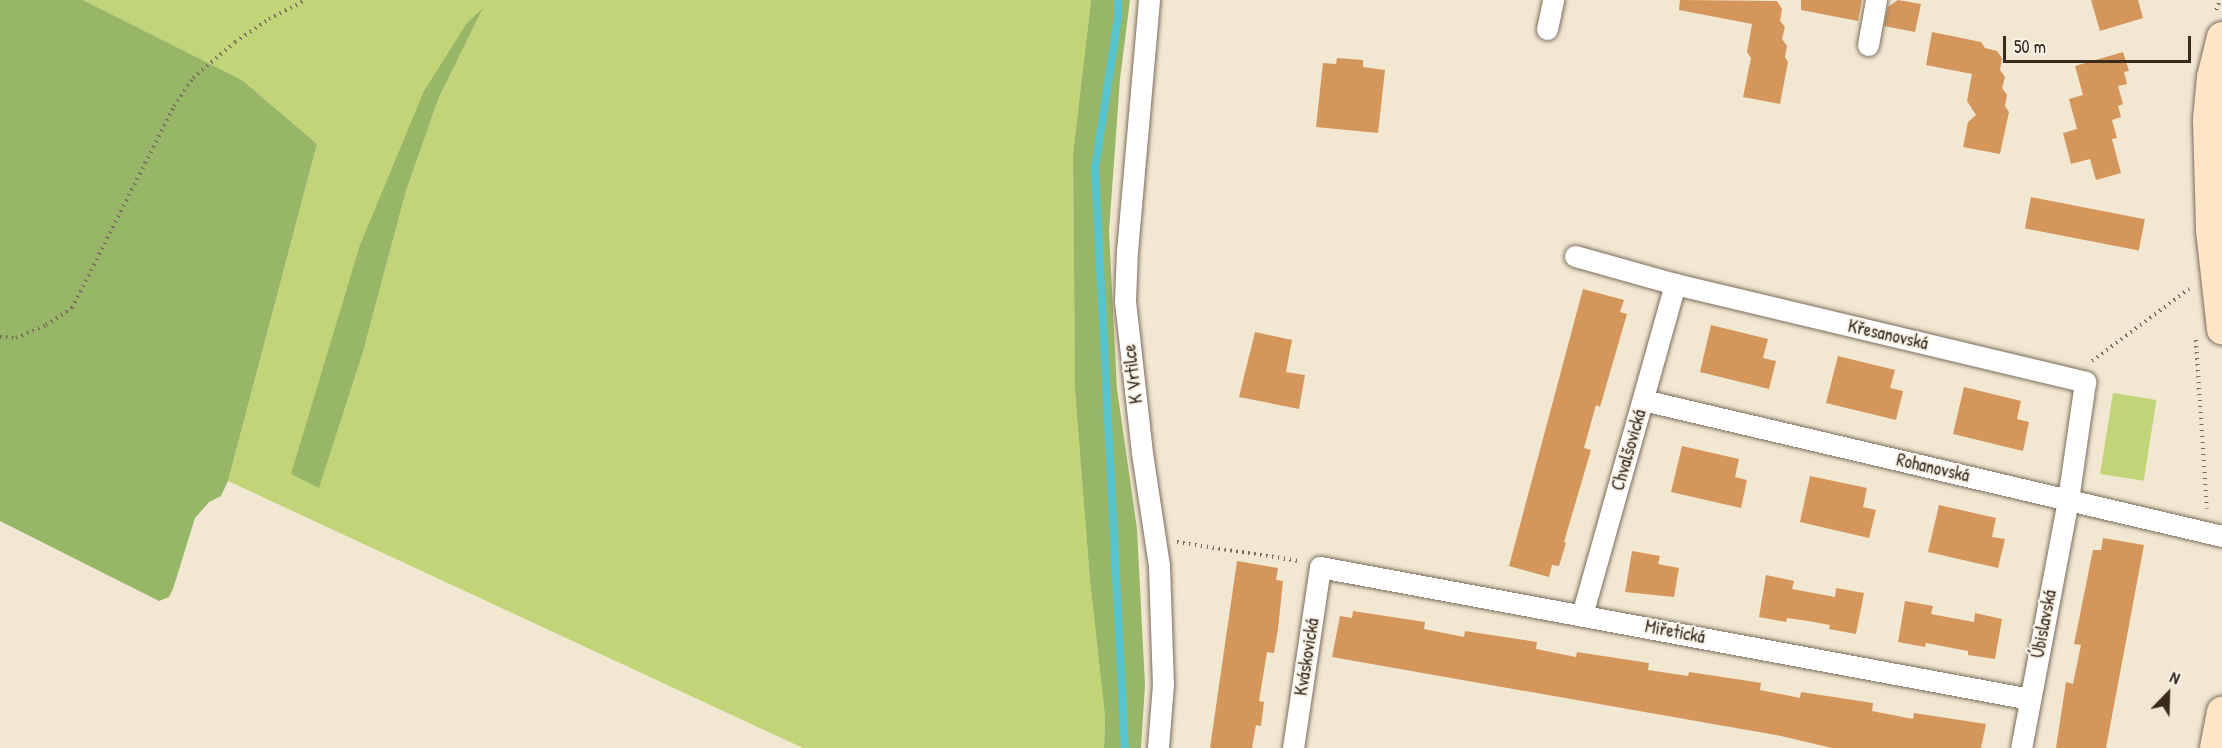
<!DOCTYPE html>
<html>
<head>
<meta charset="utf-8">
<style>
	body { margin:0 }
	#map { position:relative; width:2222px; height:748px; overflow:hidden; background:#f2e8d2; font-family:"Patrick Hand",sans-serif }
	div>[style] { position:absolute }
	.green>* { inset:0; background:#c1d477; transform-origin:0 0 }
	.forest>* { inset:0; background:#98b668 }
	.stream>* { height:8px; margin:-4px; padding:0 4px; transform-origin:4px; border-radius:4px; background:#57c4ce }
	.building>* { inset:0; background:#d5965b; transform-origin:0 0 }
	.path>* { height:4px; margin-top:-2px; transform-origin:0; background:repeating-linear-gradient(90deg,#7b6c5d 0 1.5px,transparent 0 6px) }
	.roads { filter:drop-shadow(0 0 2px #7b6c5d) drop-shadow(0 0 2px #7b6c5d) }
	.street>* { height:21px; margin:-10.5px; padding:0 10.5px; transform-origin:10.5px; border-radius:10.5px; background:#fff }
	.secondary>* { height:30px; margin:-15px; padding:0 15px; transform-origin:15px; border-radius:15px; background:#ffe4c6 }
	span { translate:-50% -50%; white-space:nowrap; text-align:center; line-height:1.15; -webkit-text-stroke:4.5px #f7f3e8; paint-order:stroke }
	.street-label { font-size:18px; color:#3b2a1e }
	.north { position:absolute; left:2138px; top:664px; width:60px; height:60px; -webkit-text-stroke:4px #f7f3e8; paint-order:stroke; rotate:23deg; font-size:16px; font-weight:700; line-height:24px; text-align:center; color:#3b2a1e }
	.north::after { content:''; display:block; margin:auto; width:21px; height:27px; background:#3b2a1e; clip-path:polygon(50% 0,100% 100%,50% 72%,0 100%) }
	.scale { position:absolute; left:2003px; top:36px; width:188px; height:27px; box-sizing:border-box; border:3px solid #3b2a1e; border-top:0; padding-left:8px; font-size:18px; line-height:21px; white-space:nowrap; color:#3b2a1e; -webkit-text-stroke:4px #f7f3e8; paint-order:stroke }
</style>
</head>
<body>
<div id="map">
	<div class="green">
		<i style="clip-path:polygon(evenodd,83px 0,1091px 0,1073px 154px,1075px 391px,1090px 581px,1105px 717px,1104px 748px,803px 748px,228px 481px,317px 144px,242px 80px,83px 0,482px 10px,439px 97px,406px 191px,363px 352px,319px 487px,291px 474px,467px 23px,482px 10px)"></i>
		<i style="left:2113px;top:393px;width:44px;height:82px;rotate:9deg"></i>
	</div>
	<div class="forest">
		<i style="clip-path:polygon(0 0,83px 0,242px 80px,317px 144px,228px 481px,221px 496px,209px 502px,195px 518px,173px 589px,169px 597px,159px 601px,0 521px)"></i>
		<i style="clip-path:polygon(1091px 0,1130px 0,1120px 79px,1109px 231px,1117px 389px,1137px 529px,1145px 685px,1141px 748px,1104px 748px,1105px 717px,1090px 581px,1075px 391px,1073px 154px)"></i>
		<i style="clip-path:polygon(483px 8px,439px 97px,406px 191px,363px 352px,319px 488px,291px 474px,360px 245px,424px 91px,467px 23px)"></i>
	</div>
	<div class="stream">
		<i style="left:1118px;top:0;width:18px;rotate:90deg"></i>
		<i style="left:1118px;top:18px;width:152px;rotate:98.7deg"></i>
		<i style="left:1095px;top:168px;width:581px;rotate:87.04deg"></i>
	</div>
	<div class="building">
		<i style="clip-path:polygon(1680px 0,1777px 1px,1782px 9px,1780px 21px,1785px 27px,1782px 39px,1787px 46px,1785px 57px,1788px 62px,1780px 104px,1743px 97px,1751px 58px,1747px 52px,1752px 24px,1679px 10px)"></i>
		<i style="clip-path:polygon(1801px 0,1862px 0,1858px 21px,1801px 10px)"></i>
		<i style="clip-path:polygon(1898px 0,1921px 4px,1915px 32px,1884px 26px,1888px 7px)"></i>
		<i style="clip-path:polygon(2091px 0,2138px 0,2143px 18px,2100px 31px)"></i>
		<i style="clip-path:polygon(1932px 32px,1981px 42px,1985px 48px,1997px 51px,2002px 58px,2000px 70px,2005px 77px,2002px 88px,2007px 95px,2005px 106px,2009px 112px,2000px 154px,1963px 147px,1968px 122px,1976px 115px,1967px 101px,1972px 74px,1926px 65px)"></i>
		<i style="clip-path:polygon(2123px 52px,2129px 71px,2124px 72px,2127px 84px,2118px 86px,2123px 104px,2118px 106px,2121px 117px,2112px 120px,2117px 138px,2112px 139px,2121px 173px,2096px 180px,2090px 159px,2071px 164px,2063px 133px,2077px 129px,2069px 99px,2083px 95px,2075px 66px)"></i>
		<i style="clip-path:polygon(1337px 58px,1363px 60px,1363px 67px,1385px 70px,1378px 133px,1316px 127px,1323px 63px,1336px 64px)"></i>
		<i style="left:2031px;top:197px;width:116px;height:32px;rotate:11deg"></i>
		<i style="clip-path:polygon(1583px 289px,1624px 300px,1620px 312px,1627px 314px,1600px 407px,1596px 405px,1584px 448px,1591px 450px,1564px 542px,1566px 543px,1559px 566px,1552px 565px,1549px 577px,1509px 566px)"></i>
		<i style="clip-path:polygon(1711px 325px,1768px 339px,1763px 358px,1776px 361px,1769px 389px,1700px 372px)"></i>
		<i style="clip-path:polygon(1255px 332px,1292px 340px,1286px 372px,1305px 375px,1299px 409px,1239px 397px)"></i>
		<i style="clip-path:polygon(1838px 356px,1895px 370px,1890px 388px,1903px 391px,1896px 420px,1826px 403px)"></i>
		<i style="clip-path:polygon(1964px 387px,2021px 401px,2017px 419px,2029px 422px,2023px 451px,1953px 434px)"></i>
		<i style="clip-path:polygon(1682px 446px,1739px 459px,1735px 477px,1747px 480px,1741px 508px,1671px 492px)"></i>
		<i style="clip-path:polygon(1810px 476px,1867px 488px,1863px 507px,1876px 510px,1869px 538px,1800px 522px)"></i>
		<i style="clip-path:polygon(1939px 505px,1996px 518px,1992px 537px,2005px 539px,1998px 568px,1928px 552px)"></i>
		<i style="clip-path:polygon(2103px 538px,2144px 545px,2106px 748px,2056px 748px,2066px 682px,2073px 684px,2081px 645px,2074px 644px,2093px 550px,2101px 550px)"></i>
		<i style="clip-path:polygon(1632px 551px,1660px 556px,1658px 564px,1679px 568px,1674px 597px,1625px 592px)"></i>
		<i style="clip-path:polygon(1237px 561px,1278px 568px,1276px 580px,1283px 581px,1278px 629px,1274px 653px,1267px 652px,1259px 701px,1264px 702px,1261px 726px,1256px 725px,1252px 748px,1210px 748px)"></i>
		<i style="clip-path:polygon(1766px 575px,1794px 581px,1792px 589px,1835px 597px,1836px 588px,1864px 593px,1856px 634px,1829px 629px,1830px 625px,1808px 621px,1787px 618px,1786px 622px,1759px 617px)"></i>
		<i style="clip-path:polygon(1905px 601px,1933px 606px,1931px 614px,1952px 618px,1974px 622px,1975px 613px,2002px 619px,1995px 659px,1968px 655px,1968px 651px,1926px 643px,1925px 647px,1898px 642px)"></i>
		<i style="clip-path:polygon(1353px 611px,1425px 622px,1424px 629px,1464px 637px,1465px 631px,1537px 642px,1536px 649px,1576px 657px,1577px 652px,1649px 663px,1648px 670px,1688px 676px,1689px 672px,1749px 681px,1761px 683px,1760px 690px,1800px 698px,1801px 692px,1873px 703px,1872px 711px,1913px 719px,1914px 713px,1986px 724px,1981px 748px,1832px 748px,1781px 736px,1332px 657px,1340px 616px,1352px 618px)"></i>
	</div>
	<div class="path">
		<i style="left:2216px;top:10px;width:11px;rotate:-68deg"></i>
		<i style="left:0;top:337px;width:16px;rotate:4deg"></i>
		<i style="left:16px;top:338px;width:33px;rotate:-23deg"></i>
		<i style="left:46px;top:325px;width:31px;rotate:-33deg"></i>
		<i style="left:72px;top:308px;width:226px;rotate:-63.2deg"></i>
		<i style="left:174px;top:106px;width:34px;rotate:-56deg"></i>
		<i style="left:193px;top:78px;width:55px;rotate:-40.6deg"></i>
		<i style="left:235px;top:42px;width:41px;rotate:-34.1deg"></i>
		<i style="left:269px;top:19px;width:42px;rotate:-27.2deg"></i>
		<i style="left:2196px;top:340px;width:169px;rotate:86.3deg"></i>
		<i style="left:2092px;top:361px;width:121px;rotate:-36.6deg"></i>
		<i style="left:1177px;top:542px;width:124px;rotate:8.8deg"></i>
	</div>
	<div class="roads">
		<div class="street">
			<i style="left:1149px;top:0;width:250px;rotate:95deg"></i>
			<i style="left:1127px;top:249px;width:52px;rotate:92.2deg"></i>
			<i style="left:1125px;top:301px;width:153px;rotate:83.6deg"></i>
			<i style="left:1142px;top:453px;width:114px;rotate:81.4deg"></i>
			<i style="left:1159px;top:566px;width:118px;rotate:88.1deg"></i>
			<i style="left:1163px;top:684px;width:64px;rotate:94.5deg"></i>
			<i style="left:1547px;top:29px;width:30px;rotate:-78deg"></i>
			<i style="left:1868px;top:45px;width:46px;rotate:-79.9deg"></i>
			<i style="left:1575px;top:256px;width:104px;rotate:15.6deg"></i>
			<i style="left:1675px;top:284px;width:422px;rotate:13.4deg"></i>
			<i style="left:2085px;top:382px;width:119px;rotate:98.2deg"></i>
			<i style="left:2068px;top:500px;width:252px;rotate:100.7deg"></i>
			<i style="left:1643px;top:400px;width:595px;rotate:13.22deg"></i>
			<i style="left:1582px;top:615px;width:344px;rotate:-74.3deg"></i>
			<i style="left:1293px;top:748px;width:183px;rotate:-81.5deg"></i>
			<i style="left:1320px;top:567px;width:722px;rotate:10.53deg"></i>
		</div>
		<div class="secondary">
			<i style="left:2222px;top:37px;width:41px;rotate:104deg"></i>
			<i style="left:2212px;top:77px;width:43px;rotate:95.3deg"></i>
			<i style="left:2208px;top:120px;width:110px;rotate:88.4deg"></i>
			<i style="left:2211px;top:230px;width:100px;rotate:83.7deg"></i>
			<i style="left:2215px;top:748px;width:37px;rotate:-79deg"></i>
		</div>
	</div>
	<div class="street-label">
		<span style="left:1888px;top:335px;rotate:13deg">Křesanovská</span>
		<span style="left:1133px;top:374px;rotate:-97deg">K Vrtilce</span>
		<span style="left:1629px;top:450px;rotate:-74deg">Chvalšovická</span>
		<span style="left:1933px;top:468px;rotate:13deg">Rohanovská</span>
		<span style="left:2044px;top:624px;rotate:-79deg">Úbislavská</span>
		<span style="left:1675px;top:632px;rotate:11deg">Miřetická</span>
		<span style="left:1307px;top:657px;rotate:-81deg">Kváskovická</span>
	</div>
	<div class="north">N</div>
	<div class="scale">50 m</div>
</div>
</body>
</html>
